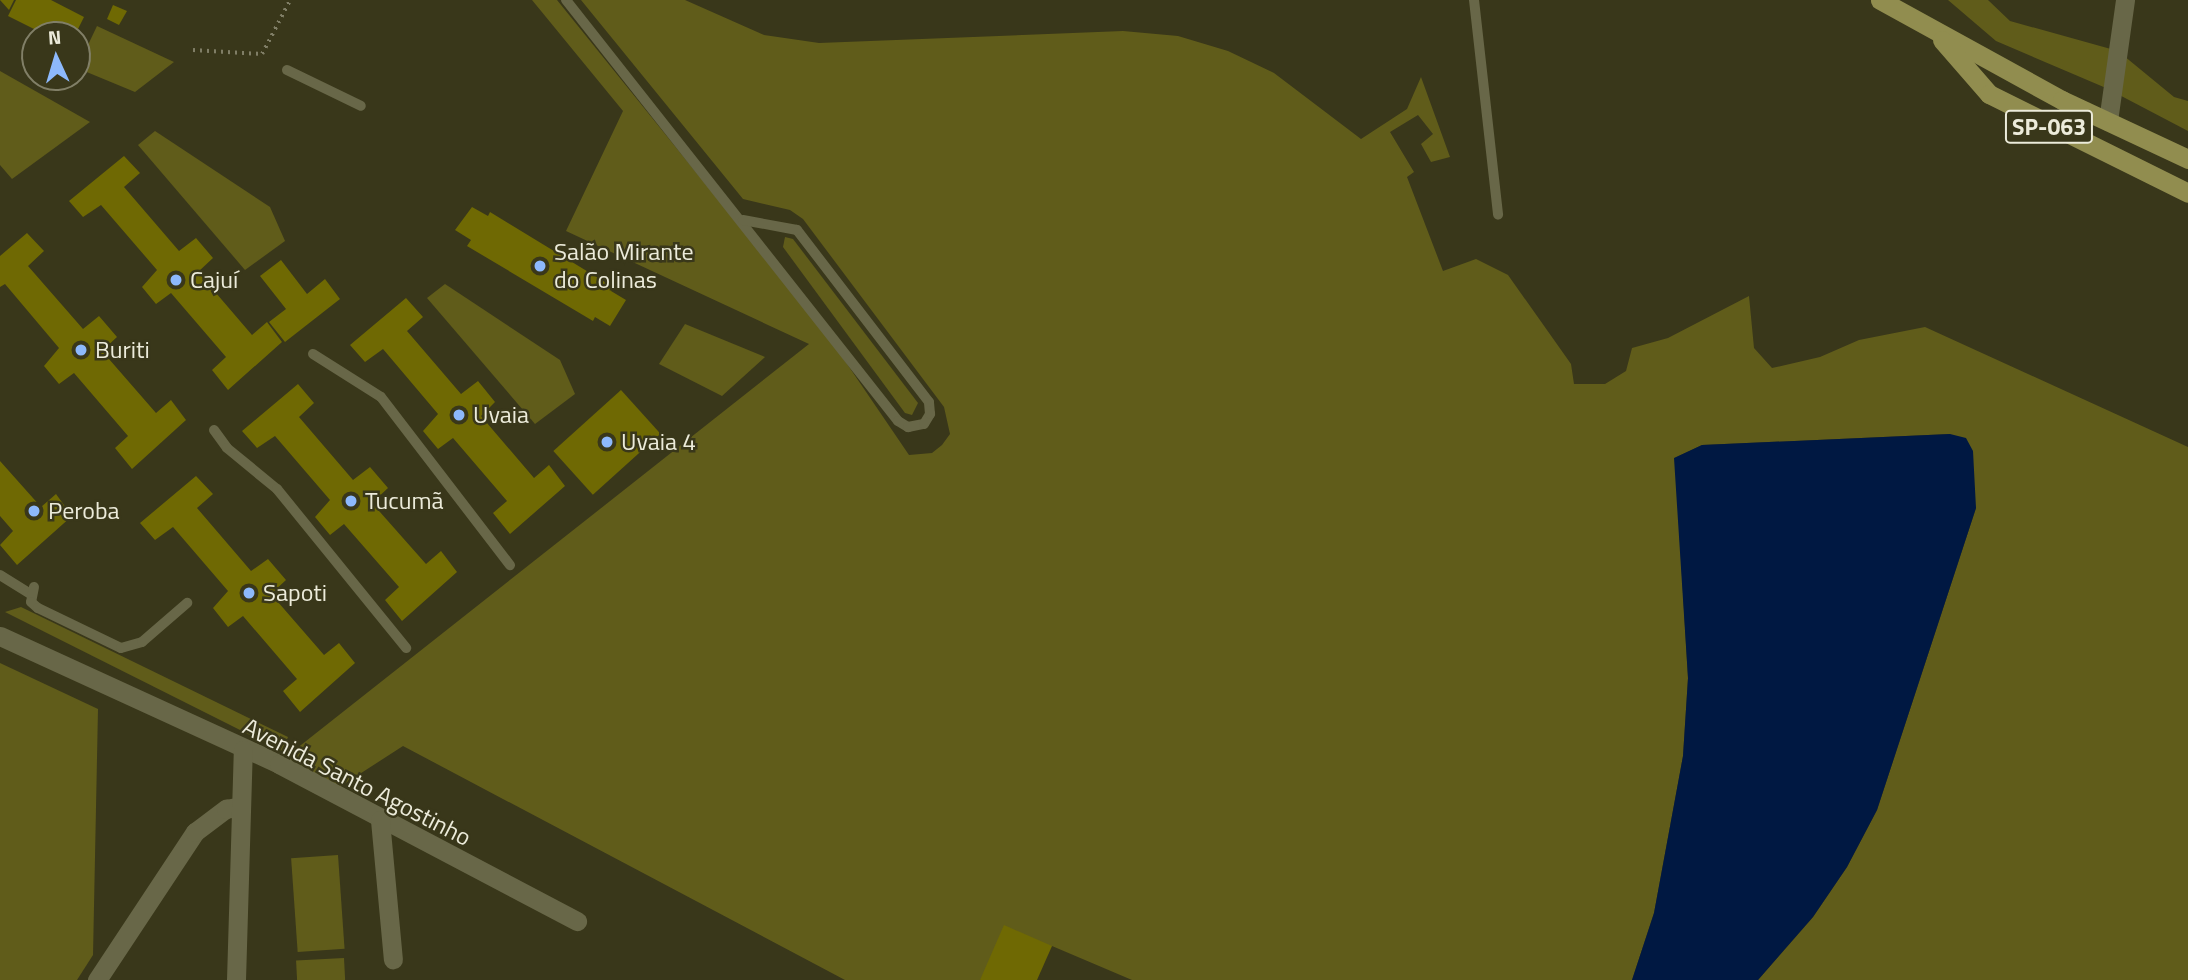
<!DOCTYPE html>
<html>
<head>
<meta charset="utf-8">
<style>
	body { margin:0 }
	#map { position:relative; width:2188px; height:980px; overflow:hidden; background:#39371a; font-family:"Titillium Web",sans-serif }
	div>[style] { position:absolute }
	.green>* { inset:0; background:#605c1a; transform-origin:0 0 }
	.water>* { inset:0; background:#001842 }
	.building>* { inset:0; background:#6f6903; transform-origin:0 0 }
	.path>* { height:3.5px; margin-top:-1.75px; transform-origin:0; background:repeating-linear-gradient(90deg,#807e66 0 2px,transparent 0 7px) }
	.service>* { height:10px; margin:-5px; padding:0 5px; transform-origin:5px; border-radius:5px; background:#686748 }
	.minor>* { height:19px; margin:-9.5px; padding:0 9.5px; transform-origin:9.5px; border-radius:9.5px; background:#686748 }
	.primary>* { height:19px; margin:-9.5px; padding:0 9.5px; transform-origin:9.5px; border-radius:9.5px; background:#918d4f }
	.dots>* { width:19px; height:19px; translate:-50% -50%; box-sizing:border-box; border:4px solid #39371a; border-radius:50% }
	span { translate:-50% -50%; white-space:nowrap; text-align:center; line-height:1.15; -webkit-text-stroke:5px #39371a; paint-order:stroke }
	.shield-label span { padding:2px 5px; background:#39371a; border:2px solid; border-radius:5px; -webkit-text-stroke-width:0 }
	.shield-label { font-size:23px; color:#ecebda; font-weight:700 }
	.poi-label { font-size:24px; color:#ecebda }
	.left { translate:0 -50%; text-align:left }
	.street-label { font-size:24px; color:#ecebda }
	.north { position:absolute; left:21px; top:21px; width:70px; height:70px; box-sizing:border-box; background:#39371a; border:2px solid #817f67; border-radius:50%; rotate:356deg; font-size:19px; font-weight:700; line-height:28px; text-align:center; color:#ecebda }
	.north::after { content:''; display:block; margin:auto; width:24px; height:32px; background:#8db9fc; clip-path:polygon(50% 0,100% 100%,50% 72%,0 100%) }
</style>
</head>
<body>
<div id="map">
	<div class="green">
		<i style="clip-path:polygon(532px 0,557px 0,828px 336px,909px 455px,932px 453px,942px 445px,950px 434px,944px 407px,803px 219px,790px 210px,743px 199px,581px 0,685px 0,764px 35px,819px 43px,1123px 31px,1178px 36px,1228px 51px,1274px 73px,1361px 139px,1407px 109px,1421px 77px,1450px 157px,1431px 162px,1421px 144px,1433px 134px,1418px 115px,1390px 132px,1414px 172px,1407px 177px,1443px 271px,1476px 259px,1508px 275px,1571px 364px,1574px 384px,1605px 384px,1626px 371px,1632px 348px,1668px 338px,1749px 296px,1754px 348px,1772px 368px,1820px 357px,1859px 340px,1925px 327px,2188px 447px,2188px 980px,1758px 980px,1813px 917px,1847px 867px,1877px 810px,1976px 508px,1950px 434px,1702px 445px,1675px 458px,1688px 678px,1683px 756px,1654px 913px,1632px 980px,1132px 980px,1052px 946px,980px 980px,845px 980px,403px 746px,338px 788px,282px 760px,809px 344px,566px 231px,623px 111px)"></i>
		<i style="clip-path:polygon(1948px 0,1988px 0,2010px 21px,2118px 51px,2174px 97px,2188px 101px,2188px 131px,2106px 88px,1996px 41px)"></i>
		<i style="clip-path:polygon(97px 26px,174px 62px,135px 92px,77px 68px)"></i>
		<i style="clip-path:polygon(0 71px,90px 122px,12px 179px,0 165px)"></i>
		<i style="clip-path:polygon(155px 131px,270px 207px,285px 241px,245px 270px,138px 145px)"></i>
		<i style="clip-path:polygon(785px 237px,793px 239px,918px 403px,912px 415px,905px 413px,783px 247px)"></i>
		<i style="clip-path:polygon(445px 284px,560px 360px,575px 394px,535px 424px,427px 298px)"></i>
		<i style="clip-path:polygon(685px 324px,765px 357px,722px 396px,659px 364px)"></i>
		<i style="clip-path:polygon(21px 607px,288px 737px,282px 751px,5px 612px)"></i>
		<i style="clip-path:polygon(0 663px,98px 709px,93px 955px,77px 980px,0 980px)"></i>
		<i style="left:338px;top:855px;width:94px;height:47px;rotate:86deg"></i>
		<i style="left:344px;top:958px;width:22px;height:48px;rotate:87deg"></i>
	</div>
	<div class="water">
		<i style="clip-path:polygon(1950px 434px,1966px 438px,1973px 451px,1976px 508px,1877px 810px,1847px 867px,1813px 917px,1758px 980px,1632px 980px,1654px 913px,1683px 756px,1688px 678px,1674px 458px,1702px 445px)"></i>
	</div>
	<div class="building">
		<i style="clip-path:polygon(0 0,14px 0,9px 10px)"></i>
		<i style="clip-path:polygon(16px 0,51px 0,84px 17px,75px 35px,46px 35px,8px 16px)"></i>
		<i style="clip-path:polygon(113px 5px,127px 11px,119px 25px,107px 19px)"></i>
		<i style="clip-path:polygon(124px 156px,140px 173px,124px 187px,179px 251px,196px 238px,213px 258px,198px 272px,252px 335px,267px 322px,282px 342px,228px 390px,212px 370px,226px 357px,171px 293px,156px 304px,142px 287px,157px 270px,101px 205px,83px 217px,69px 201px)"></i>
		<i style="clip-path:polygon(472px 207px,488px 216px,490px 212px,613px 287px,611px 291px,626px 300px,610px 326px,595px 317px,593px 321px,467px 246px,471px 240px,455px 230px)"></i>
		<i style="clip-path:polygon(27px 233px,44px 251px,28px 266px,83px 329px,99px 316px,117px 337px,102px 351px,156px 413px,171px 400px,186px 420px,132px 469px,115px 448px,128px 436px,74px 373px,59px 384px,44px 366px,59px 348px,5px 284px,0 287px,0 256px)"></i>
		<i style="clip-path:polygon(281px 260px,307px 294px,325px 279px,340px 299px,285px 342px,269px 322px,286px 309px,260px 276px)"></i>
		<i style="clip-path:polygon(406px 298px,423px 317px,407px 331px,461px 394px,478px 381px,495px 402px,481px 416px,534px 478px,549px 465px,565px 486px,510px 534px,493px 513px,507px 501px,453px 438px,438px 449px,423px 431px,438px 414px,383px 349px,365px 362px,350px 345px)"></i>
		<i style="clip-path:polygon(298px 384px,314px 403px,299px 417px,353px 480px,370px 467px,388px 488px,372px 503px,426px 564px,441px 551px,457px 572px,402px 621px,385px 600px,399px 587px,344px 524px,330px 535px,315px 517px,330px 500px,275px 436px,257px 448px,242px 431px)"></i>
		<i style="left:621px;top:390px;width:59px;height:91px;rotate:48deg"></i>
		<i style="clip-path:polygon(0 461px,41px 507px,56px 494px,72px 516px,17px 565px,0 545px,13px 531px,0 516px)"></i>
		<i style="clip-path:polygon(196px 476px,213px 494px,197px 508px,251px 571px,268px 559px,286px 580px,271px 594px,324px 655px,339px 643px,355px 663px,300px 712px,283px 691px,297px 679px,243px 616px,228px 627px,213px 608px,228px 591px,173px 527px,155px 540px,140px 523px)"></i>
		<i style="clip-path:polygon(1004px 925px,1052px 946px,1037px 980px,980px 980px)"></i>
	</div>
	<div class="path">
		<i style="left:193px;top:50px;width:69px;rotate:3.3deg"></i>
		<i style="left:262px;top:54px;width:61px;rotate:-62.6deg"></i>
	</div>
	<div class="service">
		<i style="left:566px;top:0;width:536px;rotate:51.74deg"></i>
		<i style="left:898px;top:421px;width:12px;rotate:31deg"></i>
		<i style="left:908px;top:427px;width:16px;rotate:-11deg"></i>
		<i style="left:924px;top:424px;width:12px;rotate:-59deg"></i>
		<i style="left:930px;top:414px;width:12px;rotate:-95deg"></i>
		<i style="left:929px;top:402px;width:217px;rotate:-127.5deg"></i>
		<i style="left:797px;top:230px;width:55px;rotate:-169.5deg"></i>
		<i style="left:1474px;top:0;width:216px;rotate:83.6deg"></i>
		<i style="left:287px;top:70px;width:82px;rotate:25.9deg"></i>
		<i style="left:313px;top:354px;width:80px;rotate:32.3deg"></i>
		<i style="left:381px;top:397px;width:212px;rotate:52.5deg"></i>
		<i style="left:214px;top:430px;width:22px;rotate:54deg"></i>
		<i style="left:227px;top:448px;width:65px;rotate:39.4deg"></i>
		<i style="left:277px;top:489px;width:205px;rotate:50.9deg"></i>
		<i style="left:0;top:575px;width:36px;rotate:32deg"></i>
		<i style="left:34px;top:587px;width:15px;rotate:101deg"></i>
		<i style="left:31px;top:602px;width:9px;rotate:41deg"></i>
		<i style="left:38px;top:608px;width:92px;rotate:25.7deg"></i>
		<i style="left:121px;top:648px;width:22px;rotate:-16deg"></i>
		<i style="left:142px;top:642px;width:60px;rotate:-40.9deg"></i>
	</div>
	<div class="minor">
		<i style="left:2108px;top:121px;width:122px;rotate:-82deg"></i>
		<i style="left:0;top:636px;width:307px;rotate:24.6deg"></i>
		<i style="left:279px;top:764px;width:337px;rotate:27.8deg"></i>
		<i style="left:380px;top:820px;width:140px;rotate:84.7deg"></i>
		<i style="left:97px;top:980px;width:178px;rotate:-56.5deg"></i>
		<i style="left:195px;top:832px;width:39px;rotate:-37deg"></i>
		<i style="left:226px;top:809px;width:15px;rotate:-11deg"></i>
		<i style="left:236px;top:980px;width:230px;rotate:-88.3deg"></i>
	</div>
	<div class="primary">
		<i style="left:1880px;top:0;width:208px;rotate:28.8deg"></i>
		<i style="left:2062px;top:100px;width:139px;rotate:25.1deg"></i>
		<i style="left:1942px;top:40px;width:72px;rotate:49deg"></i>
		<i style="left:1989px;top:94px;width:222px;rotate:26.4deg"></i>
	</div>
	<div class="dots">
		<i style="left:540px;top:266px;background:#8db9fc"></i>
		<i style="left:176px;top:280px;background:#8db9fc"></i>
		<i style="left:81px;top:350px;background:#8db9fc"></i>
		<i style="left:459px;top:415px;background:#8db9fc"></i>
		<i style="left:607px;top:442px;background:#8db9fc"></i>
		<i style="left:351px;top:501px;background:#8db9fc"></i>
		<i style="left:34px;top:511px;background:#8db9fc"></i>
		<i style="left:249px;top:593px;background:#8db9fc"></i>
	</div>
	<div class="shield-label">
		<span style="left:2049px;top:127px">SP-063</span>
	</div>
	<div class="poi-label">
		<span class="left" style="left:554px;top:266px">Salão Mirante<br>do Colinas</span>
		<span class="left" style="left:190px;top:280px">Cajuí</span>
		<span class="left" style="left:95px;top:350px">Buriti</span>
		<span class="left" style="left:473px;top:415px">Uvaia</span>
		<span class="left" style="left:621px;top:442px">Uvaia 4</span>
		<span class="left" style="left:365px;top:501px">Tucumã</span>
		<span class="left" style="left:48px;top:511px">Peroba</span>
		<span class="left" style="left:263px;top:593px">Sapoti</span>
	</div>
	<div class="street-label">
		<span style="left:357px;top:782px;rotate:27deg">Avenida Santo Agostinho</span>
	</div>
	<div class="north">N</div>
</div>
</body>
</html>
